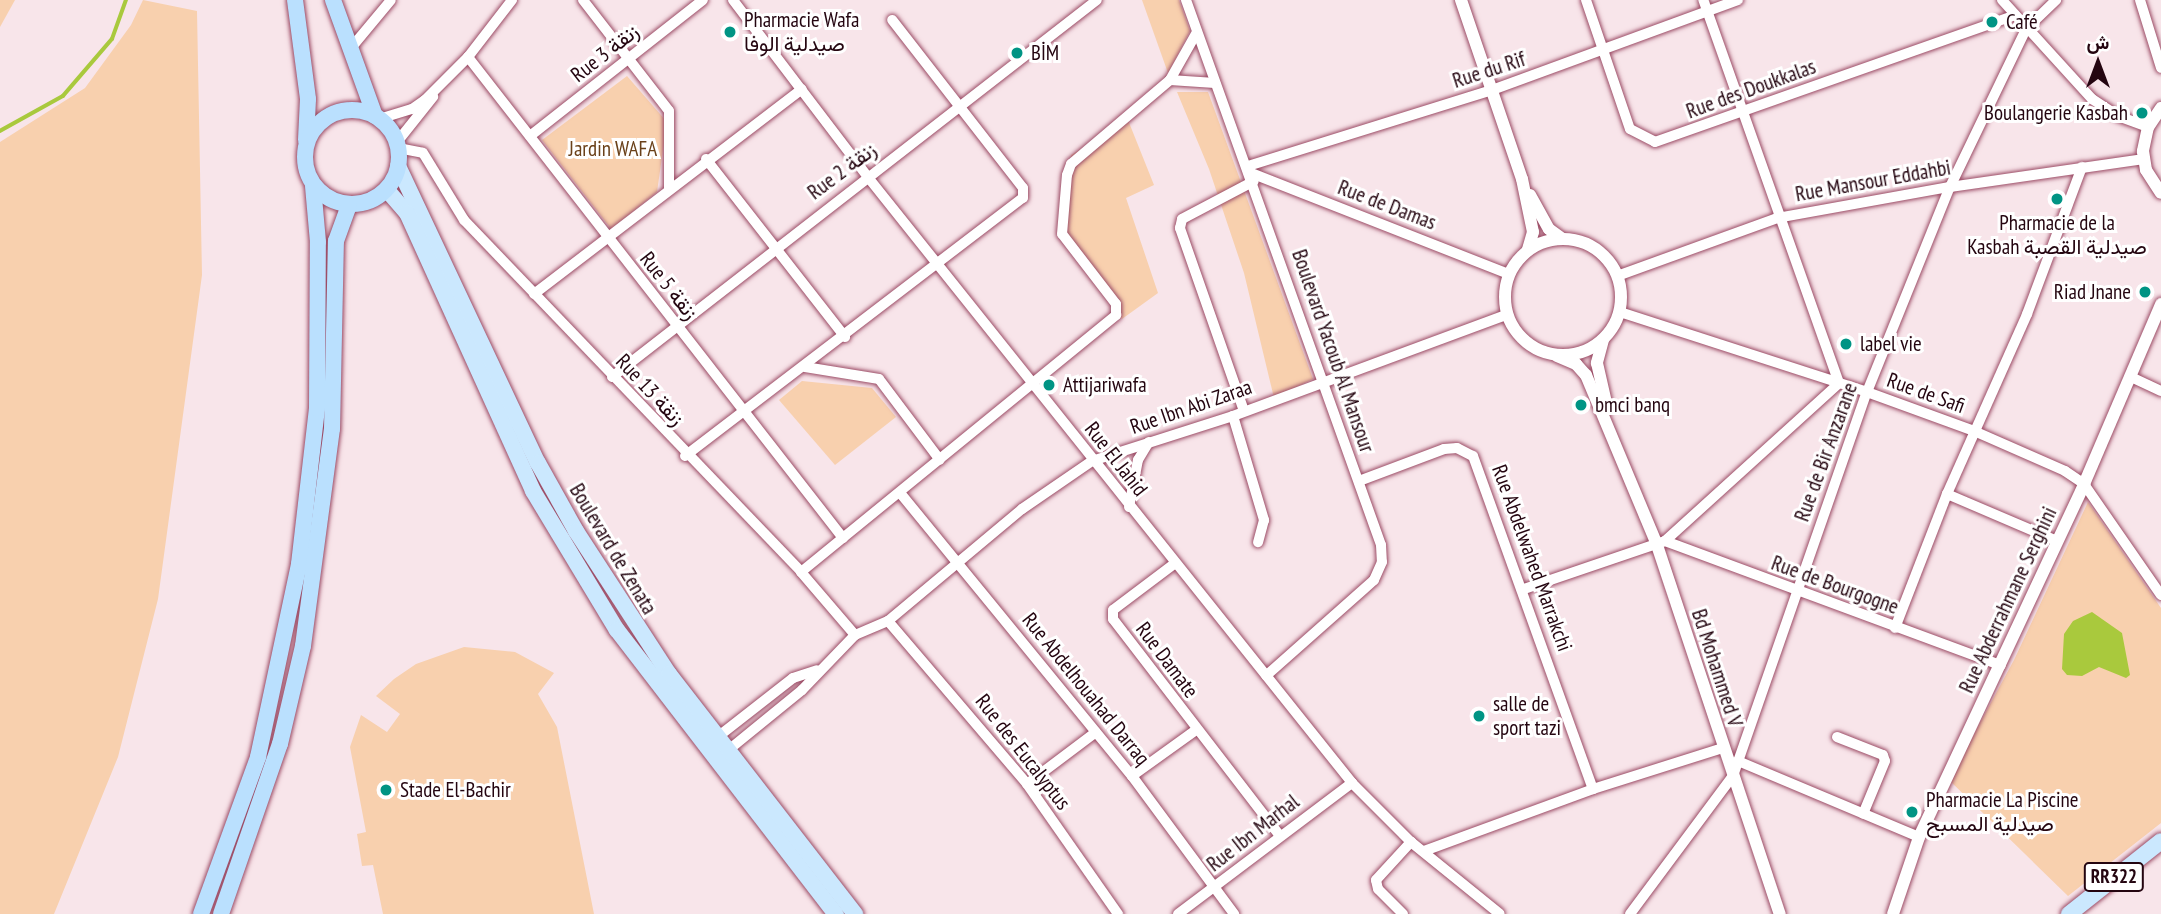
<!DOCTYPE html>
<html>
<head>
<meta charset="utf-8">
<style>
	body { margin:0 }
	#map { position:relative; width:2161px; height:914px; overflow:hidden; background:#f8e5ea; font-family:"PT Sans Narrow",Vazirmatn,sans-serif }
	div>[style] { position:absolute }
	.green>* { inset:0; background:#f8d0ae }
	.water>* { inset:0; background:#a9c93d }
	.stream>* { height:3.5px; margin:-1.75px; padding:0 1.75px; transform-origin:1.75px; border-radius:1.75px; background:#a9c93d }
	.roads { filter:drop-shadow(0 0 2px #9b4b65) drop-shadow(0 0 2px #9b4b65) }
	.minor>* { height:10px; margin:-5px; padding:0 5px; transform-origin:5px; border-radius:5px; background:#fff }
	.tertiary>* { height:12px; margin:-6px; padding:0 6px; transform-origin:6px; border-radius:6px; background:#fff }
	.tertiary>.ring { margin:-6px; padding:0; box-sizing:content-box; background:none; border:12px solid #fff; border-radius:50% }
	.primary>* { height:16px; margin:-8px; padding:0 8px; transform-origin:8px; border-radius:8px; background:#cbe8fe }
	.trunk>* { height:16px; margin:-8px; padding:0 8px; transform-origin:8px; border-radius:8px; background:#bae0fe }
	.trunk>.ring { margin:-8px; padding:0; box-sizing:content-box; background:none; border:16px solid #bae0fe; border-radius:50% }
	.dots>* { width:19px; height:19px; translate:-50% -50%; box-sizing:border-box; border:4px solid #fff; border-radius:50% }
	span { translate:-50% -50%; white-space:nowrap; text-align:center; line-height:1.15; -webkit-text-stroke:6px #fff; paint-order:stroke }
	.shield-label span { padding:2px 5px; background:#fff; border:2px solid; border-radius:5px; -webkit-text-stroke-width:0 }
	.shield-label { font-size:19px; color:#240510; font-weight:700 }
	.poi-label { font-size:21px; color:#240510 }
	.left { translate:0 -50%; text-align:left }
	.right { translate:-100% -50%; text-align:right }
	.street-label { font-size:21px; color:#240510 }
	.park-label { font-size:21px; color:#6a411a }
	.north { position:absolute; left:2063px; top:28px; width:70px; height:70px; -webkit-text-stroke:5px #fff; paint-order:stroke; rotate:0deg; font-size:19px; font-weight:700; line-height:28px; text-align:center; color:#240510 }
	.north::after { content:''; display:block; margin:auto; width:24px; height:32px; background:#240510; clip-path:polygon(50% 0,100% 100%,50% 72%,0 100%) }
</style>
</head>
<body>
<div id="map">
	<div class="green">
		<i style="clip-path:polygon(0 0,15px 0,0 27px)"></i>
		<i style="clip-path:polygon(143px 0,197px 11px,202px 275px,158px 599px,118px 757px,54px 914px,0 914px,0 142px,85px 88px,131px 25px)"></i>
		<i style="clip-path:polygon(1142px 0,1179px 0,1190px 31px,1168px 73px)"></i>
		<i style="clip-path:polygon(627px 76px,667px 122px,657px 192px,611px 229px,542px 140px)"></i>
		<i style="clip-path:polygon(1177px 92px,1208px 92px,1313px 379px,1274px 398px,1244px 273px,1209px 169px)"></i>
		<i style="clip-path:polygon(1128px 120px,1154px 185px,1126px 198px,1158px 293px,1122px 319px,1064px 241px,1071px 155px)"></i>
		<i style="clip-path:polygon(802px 381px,872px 388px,896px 417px,835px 465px,779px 400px)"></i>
		<i style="clip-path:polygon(2088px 502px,2161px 608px,2161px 823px,2068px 896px,1949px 780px,2014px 660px)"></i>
		<i style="clip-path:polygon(464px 647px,515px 652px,554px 673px,538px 694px,557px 727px,594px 914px,383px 914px,373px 865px,362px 866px,357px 834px,366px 832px,350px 747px,361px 715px,387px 732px,400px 714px,376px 696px,394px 679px,416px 664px)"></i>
	</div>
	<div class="water">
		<i style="clip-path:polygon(2092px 612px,2122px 633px,2130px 675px,2126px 678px,2099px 667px,2082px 676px,2067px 675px,2062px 669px,2064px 634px,2073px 621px)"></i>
	</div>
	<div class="stream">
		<i style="left:0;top:131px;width:72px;rotate:-29.1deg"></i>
		<i style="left:63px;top:96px;width:75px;rotate:-49.3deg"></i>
		<i style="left:112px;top:39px;width:41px;rotate:-70.3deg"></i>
	</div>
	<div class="roads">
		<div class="minor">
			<i style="left:583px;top:0;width:140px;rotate:52.2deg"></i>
			<i style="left:669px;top:111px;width:77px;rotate:90deg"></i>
			<i style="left:733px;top:0;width:221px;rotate:52.7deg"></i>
			<i style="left:867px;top:176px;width:777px;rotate:51.37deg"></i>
			<i style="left:1352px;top:783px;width:83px;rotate:45deg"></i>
			<i style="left:1411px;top:842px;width:114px;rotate:39deg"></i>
			<i style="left:1186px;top:0;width:579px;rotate:70.31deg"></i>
			<i style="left:1381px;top:545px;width:17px;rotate:87deg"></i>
			<i style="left:1382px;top:562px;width:20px;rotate:114deg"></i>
			<i style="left:1374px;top:580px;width:144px;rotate:138.4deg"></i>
			<i style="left:1586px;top:0;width:136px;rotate:71.2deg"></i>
			<i style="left:1630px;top:129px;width:28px;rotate:27deg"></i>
			<i style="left:1655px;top:142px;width:382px;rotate:-19.4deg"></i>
			<i style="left:2002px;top:0;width:134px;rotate:47.7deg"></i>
			<i style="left:2092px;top:99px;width:31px;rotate:33deg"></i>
			<i style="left:2118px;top:116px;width:32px;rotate:20deg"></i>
			<i style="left:2140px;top:0;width:71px;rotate:72.8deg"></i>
			<i style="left:1197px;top:32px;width:55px;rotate:119.4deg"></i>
			<i style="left:1170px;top:80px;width:45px;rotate:3.8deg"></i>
			<i style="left:351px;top:48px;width:62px;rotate:-50.2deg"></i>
			<i style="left:468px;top:57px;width:610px;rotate:52.06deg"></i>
			<i style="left:379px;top:119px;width:34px;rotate:-17deg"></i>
			<i style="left:412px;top:109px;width:16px;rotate:-35deg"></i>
			<i style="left:425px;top:100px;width:61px;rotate:-45deg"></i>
			<i style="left:468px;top:57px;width:72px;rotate:-52.3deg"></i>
			<i style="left:530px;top:136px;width:220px;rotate:-38.2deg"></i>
			<i style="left:397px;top:142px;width:58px;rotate:-51.3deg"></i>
			<i style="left:398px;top:148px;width:25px;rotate:11deg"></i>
			<i style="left:423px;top:153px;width:79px;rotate:58.5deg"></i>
			<i style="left:464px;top:220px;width:487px;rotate:46.2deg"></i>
			<i style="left:801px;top:572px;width:83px;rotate:49.4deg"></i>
			<i style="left:855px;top:635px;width:36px;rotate:-23deg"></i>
			<i style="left:888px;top:621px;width:175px;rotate:-39.9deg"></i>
			<i style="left:1022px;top:509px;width:85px;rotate:-34.4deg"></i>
			<i style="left:1092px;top:461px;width:148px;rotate:-17.7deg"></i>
			<i style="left:1233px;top:416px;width:291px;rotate:-20.3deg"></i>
			<i style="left:706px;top:159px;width:226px;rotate:52deg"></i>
			<i style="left:1248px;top:166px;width:256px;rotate:-17.3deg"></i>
			<i style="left:1492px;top:90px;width:262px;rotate:-20.1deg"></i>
			<i style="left:1251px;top:173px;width:277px;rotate:21.4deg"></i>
			<i style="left:1617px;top:276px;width:170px;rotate:-19.9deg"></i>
			<i style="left:1777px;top:218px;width:176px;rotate:-10.2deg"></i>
			<i style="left:1950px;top:187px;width:196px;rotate:-8.2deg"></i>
			<i style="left:534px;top:294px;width:337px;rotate:-37.4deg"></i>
			<i style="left:1620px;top:312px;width:260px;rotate:17.9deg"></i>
			<i style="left:1867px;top:392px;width:114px;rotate:20deg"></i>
			<i style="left:1974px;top:431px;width:99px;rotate:23.7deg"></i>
			<i style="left:2065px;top:471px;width:23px;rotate:34deg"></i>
			<i style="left:2084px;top:484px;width:135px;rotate:55.3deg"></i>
			<i style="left:805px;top:367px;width:75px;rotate:9.2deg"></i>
			<i style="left:879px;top:379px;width:101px;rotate:53deg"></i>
			<i style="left:612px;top:377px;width:614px;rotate:-37.86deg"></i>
			<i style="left:2131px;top:377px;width:33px;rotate:25deg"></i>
			<i style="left:1244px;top:411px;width:194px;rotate:-109.3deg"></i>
			<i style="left:1180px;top:228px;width:9px;rotate:-77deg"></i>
			<i style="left:1182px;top:219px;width:81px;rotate:-27.8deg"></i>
			<i style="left:1233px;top:416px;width:109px;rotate:73.4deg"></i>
			<i style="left:1264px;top:520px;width:23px;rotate:105deg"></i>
			<i style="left:685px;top:456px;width:425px;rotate:-37.4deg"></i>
			<i style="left:1023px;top:198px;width:10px;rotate:-90deg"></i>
			<i style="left:1023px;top:188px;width:213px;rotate:-127.9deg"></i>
			<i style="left:1359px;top:481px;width:91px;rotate:-20.6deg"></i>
			<i style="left:1444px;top:449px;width:13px;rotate:-4deg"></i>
			<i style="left:1457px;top:448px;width:18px;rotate:27deg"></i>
			<i style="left:1473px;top:456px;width:354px;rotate:70.2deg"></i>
			<i style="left:901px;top:494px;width:365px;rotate:50.7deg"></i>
			<i style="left:1132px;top:776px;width:172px;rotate:53.5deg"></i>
			<i style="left:1947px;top:494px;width:120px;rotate:23.1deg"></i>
			<i style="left:1129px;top:507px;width:48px;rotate:-79.2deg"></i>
			<i style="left:1138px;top:460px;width:21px;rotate:-59deg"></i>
			<i style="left:1665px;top:541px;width:235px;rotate:-42.2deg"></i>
			<i style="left:1839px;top:383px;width:406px;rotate:-109.5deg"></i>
			<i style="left:1174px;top:564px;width:76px;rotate:143deg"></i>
			<i style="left:1113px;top:610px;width:9px;rotate:90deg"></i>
			<i style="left:1113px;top:619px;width:274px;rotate:52.4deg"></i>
			<i style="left:801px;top:572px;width:407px;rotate:-39.2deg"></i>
			<i style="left:1116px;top:315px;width:11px;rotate:-90deg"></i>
			<i style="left:1116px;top:304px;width:88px;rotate:-127.6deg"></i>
			<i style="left:1062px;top:234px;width:59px;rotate:-85.2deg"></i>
			<i style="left:1067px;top:175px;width:12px;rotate:-70deg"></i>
			<i style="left:1071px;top:164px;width:130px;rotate:-40.3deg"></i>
			<i style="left:1524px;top:589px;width:149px;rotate:-18.8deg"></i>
			<i style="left:1665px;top:541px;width:358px;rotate:20.3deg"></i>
			<i style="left:888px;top:621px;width:214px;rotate:49.5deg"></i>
			<i style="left:1027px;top:784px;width:159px;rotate:55deg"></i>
			<i style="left:1895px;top:628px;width:144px;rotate:-68.8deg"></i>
			<i style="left:1947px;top:494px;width:197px;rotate:-66deg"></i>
			<i style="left:2027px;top:314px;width:157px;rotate:-69.5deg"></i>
			<i style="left:1837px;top:737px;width:49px;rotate:21.4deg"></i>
			<i style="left:1883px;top:755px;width:6px;rotate:72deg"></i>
			<i style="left:1885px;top:761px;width:57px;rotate:112.5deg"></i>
			<i style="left:715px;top:739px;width:99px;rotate:-38deg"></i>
			<i style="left:793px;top:678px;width:25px;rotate:-18deg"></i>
			<i style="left:726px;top:752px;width:98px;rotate:-39.2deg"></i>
			<i style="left:802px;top:690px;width:76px;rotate:-46.1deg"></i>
			<i style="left:1738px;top:761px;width:196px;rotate:22.8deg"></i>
			<i style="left:1132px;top:776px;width:79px;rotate:-35.7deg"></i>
			<i style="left:1027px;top:784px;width:86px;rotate:-37deg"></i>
			<i style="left:1424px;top:851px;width:180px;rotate:-20.1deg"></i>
			<i style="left:1593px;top:789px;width:136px;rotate:-17.5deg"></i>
			<i style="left:1178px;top:914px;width:218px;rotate:-37deg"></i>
			<i style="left:1403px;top:914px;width:35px;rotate:-135deg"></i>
			<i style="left:1378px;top:889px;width:9px;rotate:-103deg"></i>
			<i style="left:1376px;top:880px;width:52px;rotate:-47.4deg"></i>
			<i style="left:1630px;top:914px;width:172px;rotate:-53.3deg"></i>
			<i style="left:1733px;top:776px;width:407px;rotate:-70.8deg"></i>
			<i style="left:1867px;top:392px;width:221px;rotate:-68deg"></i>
			<i style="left:1950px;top:187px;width:175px;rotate:-64.3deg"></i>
			<i style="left:2026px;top:29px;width:42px;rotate:-44deg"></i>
		</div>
		<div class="tertiary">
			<i style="left:1461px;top:0;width:189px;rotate:71.2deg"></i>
			<i style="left:1522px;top:179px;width:54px;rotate:78.3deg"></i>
			<i style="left:1533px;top:232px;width:19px;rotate:106deg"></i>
			<i style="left:2161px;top:108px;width:23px;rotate:124deg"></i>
			<i style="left:2148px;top:127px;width:25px;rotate:102deg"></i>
			<i style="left:2143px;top:151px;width:19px;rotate:81deg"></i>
			<i style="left:2146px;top:170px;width:27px;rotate:57deg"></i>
			<i style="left:1530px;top:195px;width:39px;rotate:61deg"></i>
			<i style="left:1549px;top:229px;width:17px;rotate:36deg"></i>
			<i class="ring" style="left:1505px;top:239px;width:104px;height:104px"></i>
			<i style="left:1603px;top:340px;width:24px;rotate:105deg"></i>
			<i style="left:1597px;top:363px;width:45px;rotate:77.2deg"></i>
			<i style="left:1557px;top:356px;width:21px;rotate:23deg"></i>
			<i style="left:1576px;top:364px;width:15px;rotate:48deg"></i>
			<i style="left:1586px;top:375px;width:184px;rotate:67.3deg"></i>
			<i style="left:1657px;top:545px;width:389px;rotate:71.6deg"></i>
			<i style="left:1893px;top:914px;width:81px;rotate:-71.3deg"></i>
			<i style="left:1919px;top:837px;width:390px;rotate:-64.9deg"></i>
			<i style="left:2084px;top:484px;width:196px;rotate:-66.8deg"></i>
		</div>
		<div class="primary">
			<i style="left:398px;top:166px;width:328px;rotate:64.8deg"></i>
			<i style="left:538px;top:463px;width:78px;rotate:60.8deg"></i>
			<i style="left:576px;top:531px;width:171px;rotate:57deg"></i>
			<i style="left:669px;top:674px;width:304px;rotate:52.2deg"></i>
			<i style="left:387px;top:190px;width:30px;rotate:49deg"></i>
			<i style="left:407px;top:213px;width:305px;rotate:65.6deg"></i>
			<i style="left:533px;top:491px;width:162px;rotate:58.9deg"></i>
			<i style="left:617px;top:630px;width:359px;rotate:52.4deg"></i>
			<i style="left:2069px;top:914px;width:117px;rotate:-38.4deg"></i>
		</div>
		<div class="trunk">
			<i style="left:295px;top:0;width:100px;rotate:82.5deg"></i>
			<i style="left:308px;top:99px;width:41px;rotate:92.8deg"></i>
			<i style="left:333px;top:0;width:123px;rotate:70.1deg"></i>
			<i class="ring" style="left:305px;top:110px;width:78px;height:78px"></i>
			<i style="left:201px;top:914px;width:167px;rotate:-70deg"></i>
			<i style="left:258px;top:757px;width:197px;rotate:-78deg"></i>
			<i style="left:299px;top:564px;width:157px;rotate:-83.4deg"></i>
			<i style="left:317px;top:408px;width:166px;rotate:-89.7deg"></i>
			<i style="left:318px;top:242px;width:56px;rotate:-95.1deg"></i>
			<i style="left:221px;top:914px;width:180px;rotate:-70.9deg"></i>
			<i style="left:280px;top:744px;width:101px;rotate:-76.8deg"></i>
			<i style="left:303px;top:646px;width:219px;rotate:-82.4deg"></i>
			<i style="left:332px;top:429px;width:188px;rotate:-88.8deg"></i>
			<i style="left:336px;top:241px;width:38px;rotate:-70deg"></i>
		</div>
	</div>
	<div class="dots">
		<i style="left:1992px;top:22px;background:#009484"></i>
		<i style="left:730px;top:32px;background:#009484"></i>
		<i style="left:1017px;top:53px;background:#009484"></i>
		<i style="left:2142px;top:113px;background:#009484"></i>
		<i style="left:2057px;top:199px;background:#009484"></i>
		<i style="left:2145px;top:292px;background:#009484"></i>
		<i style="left:1846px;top:344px;background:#009484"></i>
		<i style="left:1049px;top:385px;background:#009484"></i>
		<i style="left:1581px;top:405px;background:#009484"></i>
		<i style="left:1479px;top:716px;background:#009484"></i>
		<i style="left:386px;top:790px;background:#009484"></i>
		<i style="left:1912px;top:812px;background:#009484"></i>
	</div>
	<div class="shield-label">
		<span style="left:2114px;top:877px">RR322</span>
	</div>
	<div class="poi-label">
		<span class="left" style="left:744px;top:32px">Pharmacie Wafa<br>صيدلية الوفا</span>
		<span class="left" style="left:2006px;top:22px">Café</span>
		<span class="left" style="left:1031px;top:53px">BİM</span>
		<span class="right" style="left:2128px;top:113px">Boulangerie Kasbah</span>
		<span style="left:2057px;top:235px">Pharmacie de la<br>Kasbah صيدلية القصبة</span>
		<span class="right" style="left:2131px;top:292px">Riad Jnane</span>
		<span class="left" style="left:1860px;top:344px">label vie</span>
		<span class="left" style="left:1063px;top:385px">Attijariwafa</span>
		<span class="left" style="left:1595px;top:405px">bmci banq</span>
		<span class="left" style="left:1493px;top:716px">salle de<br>sport tazi</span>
		<span class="left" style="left:400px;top:790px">Stade El-Bachir</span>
		<span class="left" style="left:1926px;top:812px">Pharmacie La Piscine<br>صيدلية المسبح</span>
	</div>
	<div class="street-label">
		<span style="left:605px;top:53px;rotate:-38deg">Rue 3 زنقة</span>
		<span style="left:1489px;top:70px;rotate:-18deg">Rue du Rif</span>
		<span style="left:1751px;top:89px;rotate:-20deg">Rue des Doukkalas</span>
		<span style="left:842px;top:171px;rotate:-37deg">Rue 2 زنقة</span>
		<span style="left:1873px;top:181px;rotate:-10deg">Rue Mansour Eddahbi</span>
		<span style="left:1387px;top:205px;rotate:21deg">Rue de Damas</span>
		<span style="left:669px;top:286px;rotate:52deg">Rue 5 زنقة</span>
		<span style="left:1333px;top:351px;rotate:71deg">Boulevard Yacoub Al Mansour</span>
		<span style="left:650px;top:390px;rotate:47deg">Rue 13 زنقة</span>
		<span style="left:1926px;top:393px;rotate:20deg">Rue de Safi</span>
		<span style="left:1191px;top:407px;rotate:-19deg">Rue Ibn Abi Zaraa</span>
		<span style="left:1826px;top:452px;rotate:-70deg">Rue de Bir Anzarane</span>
		<span style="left:1116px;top:459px;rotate:52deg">Rue El Jahid</span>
		<span style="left:613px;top:549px;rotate:59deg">Boulevard de Zenata</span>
		<span style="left:1532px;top:558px;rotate:70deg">Rue Abdelwahed Marrakchi</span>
		<span style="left:1835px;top:585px;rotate:20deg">Rue de Bourgogne</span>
		<span style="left:2008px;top:600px;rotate:-65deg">Rue Abderrahmane Serghini</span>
		<span style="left:1167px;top:660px;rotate:53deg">Rue Damate</span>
		<span style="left:1717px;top:668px;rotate:72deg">Bd Mohammed V</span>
		<span style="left:1086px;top:689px;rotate:51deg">Rue Abdelhouahad Darraq</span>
		<span style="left:1023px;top:752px;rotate:52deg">Rue des Eucalyptus</span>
		<span style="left:1253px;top:833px;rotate:-38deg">Rue Ibn Marhal</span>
	</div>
	<div class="park-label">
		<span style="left:613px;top:149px">Jardin WAFA</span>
	</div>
	<div class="north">ش</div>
</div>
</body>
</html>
